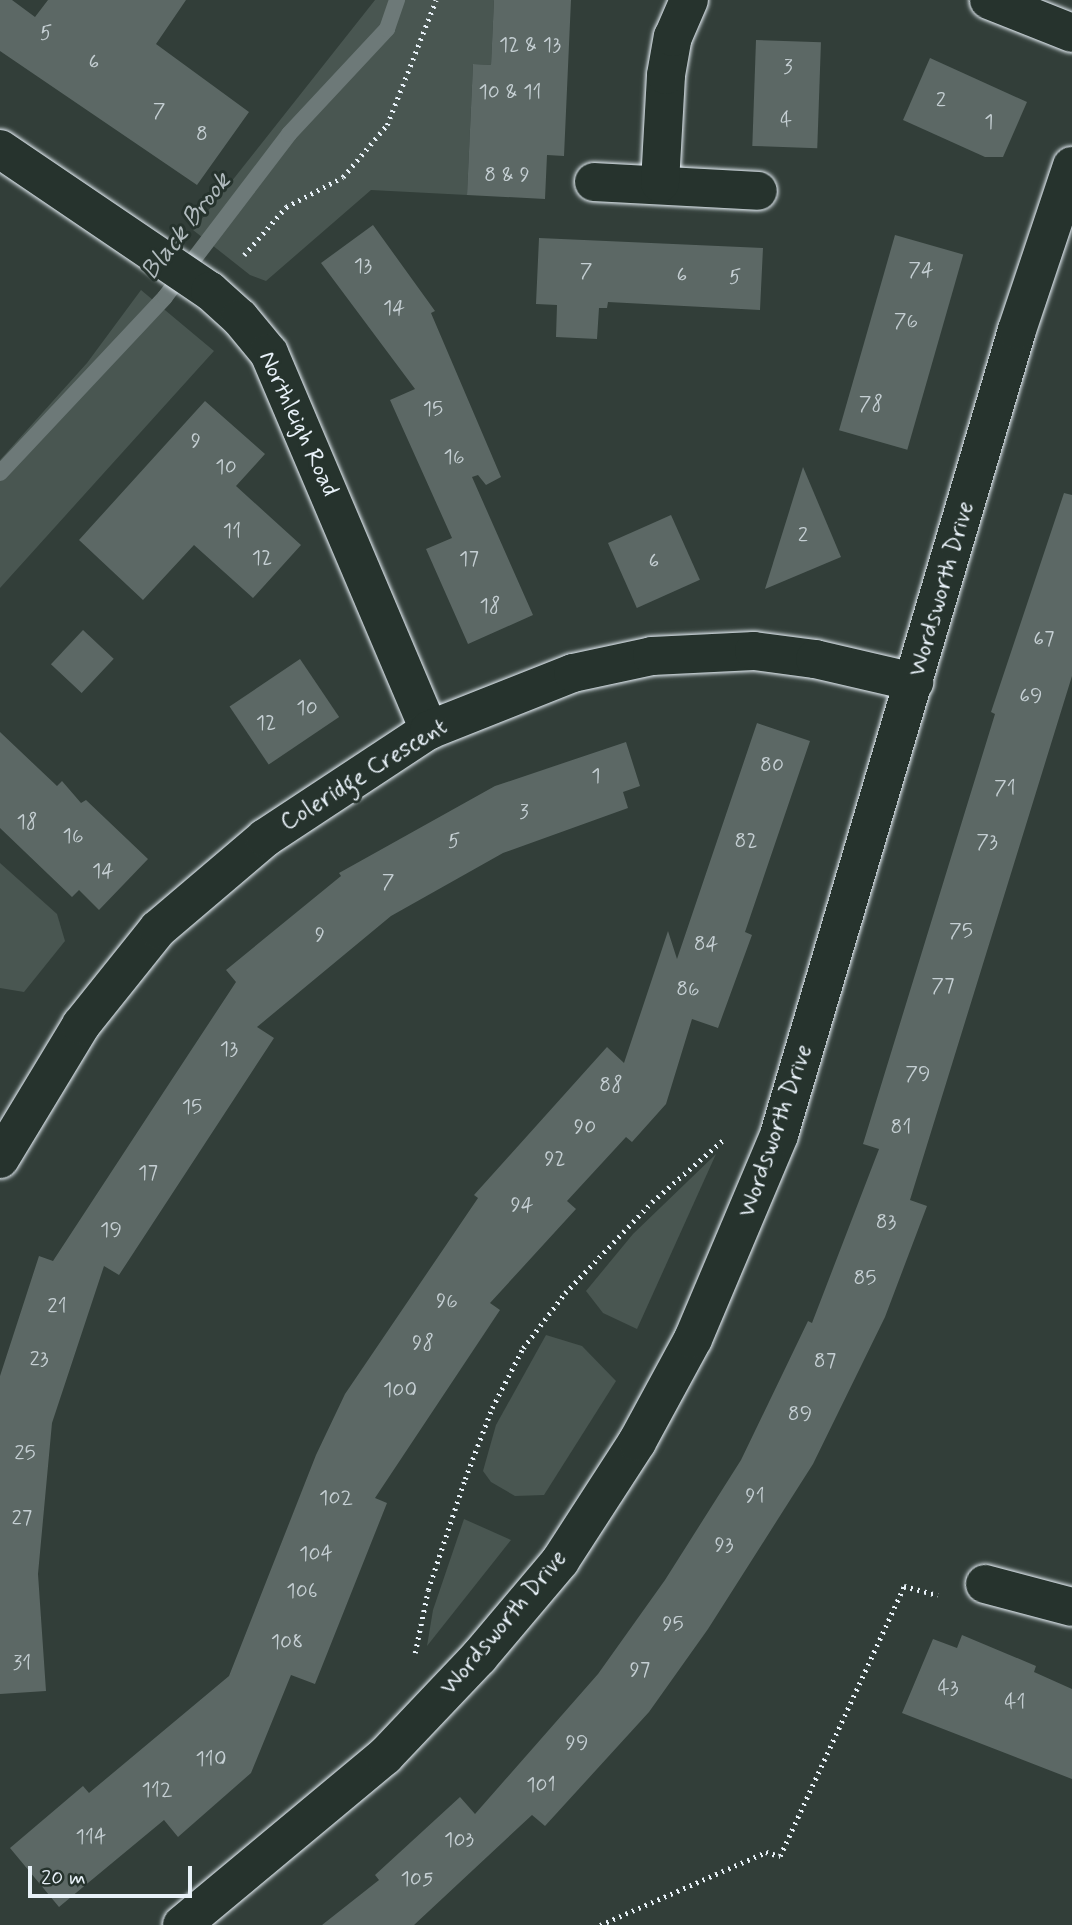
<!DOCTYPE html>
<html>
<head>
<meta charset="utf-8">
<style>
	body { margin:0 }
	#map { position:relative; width:1072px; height:1925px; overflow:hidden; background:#323e39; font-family:Mynerve,sans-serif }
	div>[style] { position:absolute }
	.green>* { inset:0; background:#495651 }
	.stream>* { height:16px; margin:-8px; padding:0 8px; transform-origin:8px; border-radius:8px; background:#6d7978 }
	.building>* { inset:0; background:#5c6865; transform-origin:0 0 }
	.path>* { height:4.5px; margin-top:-2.25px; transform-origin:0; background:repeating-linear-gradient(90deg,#e8f1f8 0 2px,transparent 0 7px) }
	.roads { filter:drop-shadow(0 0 2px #e8f1f8) drop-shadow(0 0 2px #e8f1f8) }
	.minor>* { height:38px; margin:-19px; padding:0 19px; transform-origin:19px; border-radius:19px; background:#26332d }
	span { translate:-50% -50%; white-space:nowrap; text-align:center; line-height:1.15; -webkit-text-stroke:6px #26332d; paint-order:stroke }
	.number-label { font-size:21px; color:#c5cfd3 }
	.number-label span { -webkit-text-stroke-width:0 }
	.street-label { font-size:24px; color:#e8f1f8 }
	.water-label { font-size:26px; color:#b1bbbe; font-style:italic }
	.scale { position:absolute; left:28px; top:1866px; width:164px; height:32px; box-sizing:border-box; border:4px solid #e8f1f8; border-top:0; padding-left:9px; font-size:21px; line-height:24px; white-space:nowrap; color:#e8f1f8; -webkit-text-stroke:5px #26332d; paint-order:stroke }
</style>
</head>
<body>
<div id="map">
	<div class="green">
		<i style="clip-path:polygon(375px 0,494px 0,491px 65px,473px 64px,467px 195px,371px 190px,266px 281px,250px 275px,193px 230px)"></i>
		<i style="clip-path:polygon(141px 290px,214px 351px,0 588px,0 460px,87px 363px)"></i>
		<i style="clip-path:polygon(0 863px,57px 914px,65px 941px,24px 992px,0 988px)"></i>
		<i style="clip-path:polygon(716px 1154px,637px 1329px,603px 1313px,586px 1291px,633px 1234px)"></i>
		<i style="clip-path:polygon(546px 1335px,582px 1346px,616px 1381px,544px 1495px,515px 1496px,491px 1482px,483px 1471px,496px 1425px)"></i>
		<i style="clip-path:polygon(464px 1519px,511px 1540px,427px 1646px,433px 1610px)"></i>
	</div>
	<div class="stream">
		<i style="left:0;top:473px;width:241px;rotate:-46.8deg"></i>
		<i style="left:165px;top:297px;width:205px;rotate:-52.7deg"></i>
		<i style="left:289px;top:134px;width:144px;rotate:-47deg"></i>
		<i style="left:387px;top:29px;width:31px;rotate:-71deg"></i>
	</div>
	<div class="building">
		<i style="clip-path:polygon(0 0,12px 0,35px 17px,48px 0,186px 0,156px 44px,249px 112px,197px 185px,0 51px)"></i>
		<i style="clip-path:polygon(494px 0,571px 0,564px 156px,547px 155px,545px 199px,467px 195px,473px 64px,491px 65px)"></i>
		<i style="left:756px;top:40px;width:65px;height:106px;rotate:2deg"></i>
		<i style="clip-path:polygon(930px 58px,1027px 102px,1003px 157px,985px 157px,903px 120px)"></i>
		<i style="clip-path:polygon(373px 225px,435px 311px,431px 313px,501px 477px,486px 485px,478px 475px,472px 477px,533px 615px,468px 644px,426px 549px,452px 538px,390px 400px,415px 389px,321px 263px)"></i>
		<i style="left:895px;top:235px;width:71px;height:203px;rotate:16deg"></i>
		<i style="clip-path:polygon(539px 238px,763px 248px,760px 310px,608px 302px,607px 308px,599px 308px,597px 339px,556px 337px,557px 305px,536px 304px)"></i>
		<i style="clip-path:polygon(205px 401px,265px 454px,236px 486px,301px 545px,253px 598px,194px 545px,143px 600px,79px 540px)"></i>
		<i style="clip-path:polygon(803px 467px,841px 557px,765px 589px)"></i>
		<i style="clip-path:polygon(1064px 493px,1072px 495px,1072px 676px,910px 1200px,927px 1206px,885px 1317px,813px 1464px,708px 1629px,649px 1712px,545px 1826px,532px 1815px,414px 1925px,322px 1925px,379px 1880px,375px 1875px,460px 1797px,475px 1814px,598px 1674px,665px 1580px,741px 1460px,808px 1321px,812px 1323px,879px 1149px,863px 1144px,995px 714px,991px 712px)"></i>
		<i style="left:671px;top:515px;width:71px;height:69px;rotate:66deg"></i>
		<i style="left:83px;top:630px;width:42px;height:47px;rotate:43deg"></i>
		<i style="left:300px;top:659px;width:70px;height:85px;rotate:56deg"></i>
		<i style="clip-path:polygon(757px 723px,810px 741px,745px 932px,752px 935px,718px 1028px,692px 1019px,666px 1104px,632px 1142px,626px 1137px,567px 1201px,576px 1209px,490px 1303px,500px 1310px,375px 1498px,387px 1503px,315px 1684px,291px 1675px,251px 1773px,178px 1837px,164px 1820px,59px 1907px,10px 1848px,83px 1786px,89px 1793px,229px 1676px,316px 1455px,345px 1394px,478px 1198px,474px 1195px,607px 1047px,624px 1063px,668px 931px,677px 959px)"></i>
		<i style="clip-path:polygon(0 732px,57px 786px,62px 781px,81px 803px,86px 800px,148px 859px,99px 910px,79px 890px,72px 897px,0 828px)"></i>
		<i style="clip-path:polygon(626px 742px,640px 786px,623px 792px,628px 808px,503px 853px,391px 916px,257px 1027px,274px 1038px,119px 1275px,104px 1266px,52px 1423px,38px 1574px,46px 1691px,0 1694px,0 1376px,39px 1256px,53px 1261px,163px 1093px,236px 982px,226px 970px,341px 876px,339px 873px,495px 786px)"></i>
		<i style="clip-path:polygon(962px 1635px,1036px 1666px,1034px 1672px,1072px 1689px,1072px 1779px,902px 1713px,933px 1639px,957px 1648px)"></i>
	</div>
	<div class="path">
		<i style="left:244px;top:255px;width:64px;rotate:-48.8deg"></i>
		<i style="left:286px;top:207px;width:64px;rotate:-27.8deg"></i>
		<i style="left:343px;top:177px;width:68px;rotate:-49.8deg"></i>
		<i style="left:387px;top:125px;width:134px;rotate:-68.6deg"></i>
		<i style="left:415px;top:1653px;width:64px;rotate:-78.3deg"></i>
		<i style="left:428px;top:1590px;width:117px;rotate:-71.6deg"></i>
		<i style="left:465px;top:1479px;width:76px;rotate:-69.2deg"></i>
		<i style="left:492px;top:1408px;width:68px;rotate:-62.7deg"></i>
		<i style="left:523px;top:1348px;width:69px;rotate:-52.6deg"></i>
		<i style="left:565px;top:1293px;width:126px;rotate:-46.3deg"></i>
		<i style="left:652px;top:1202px;width:94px;rotate:-41.1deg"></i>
		<i style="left:600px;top:1925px;width:181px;rotate:-23.7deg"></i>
		<i style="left:766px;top:1852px;width:15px;rotate:16deg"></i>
		<i style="left:780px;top:1856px;width:297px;rotate:-65.3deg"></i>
		<i style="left:904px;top:1586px;width:35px;rotate:15deg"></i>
	</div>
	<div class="roads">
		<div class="minor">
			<i style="left:989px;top:0;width:89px;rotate:21.7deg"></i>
			<i style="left:0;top:149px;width:254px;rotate:34.1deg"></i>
			<i style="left:210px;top:291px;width:40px;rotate:42deg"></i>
			<i style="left:240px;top:318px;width:45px;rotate:50.4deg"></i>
			<i style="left:269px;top:353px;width:410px;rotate:67deg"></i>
			<i style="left:594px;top:182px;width:164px;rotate:3.1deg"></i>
			<i style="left:660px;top:183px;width:108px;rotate:-86.8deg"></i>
			<i style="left:666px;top:75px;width:39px;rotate:-80deg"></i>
			<i style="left:673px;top:37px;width:40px;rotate:-66.6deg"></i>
			<i style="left:0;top:1159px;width:157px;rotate:-58.8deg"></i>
			<i style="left:81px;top:1025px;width:123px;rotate:-51.3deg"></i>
			<i style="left:158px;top:929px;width:140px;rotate:-40.4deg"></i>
			<i style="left:265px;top:838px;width:196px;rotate:-33.4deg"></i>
			<i style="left:429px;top:730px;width:155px;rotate:-21.6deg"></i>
			<i style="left:573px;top:673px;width:81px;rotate:-12.1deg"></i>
			<i style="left:652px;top:656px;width:102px;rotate:-2.8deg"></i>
			<i style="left:754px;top:651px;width:62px;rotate:7.5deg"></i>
			<i style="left:815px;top:659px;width:102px;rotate:13.1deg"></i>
			<i style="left:985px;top:1584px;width:90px;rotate:14.8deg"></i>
			<i style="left:182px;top:1925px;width:264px;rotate:-39.8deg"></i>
			<i style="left:385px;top:1756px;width:137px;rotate:-46.5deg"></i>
			<i style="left:479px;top:1657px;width:126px;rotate:-49.8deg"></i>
			<i style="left:560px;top:1561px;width:142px;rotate:-57.1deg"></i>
			<i style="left:637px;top:1442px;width:117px;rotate:-61.5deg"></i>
			<i style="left:693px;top:1339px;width:221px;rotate:-67.1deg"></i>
			<i style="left:779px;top:1135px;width:839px;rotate:-73.53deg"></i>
			<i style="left:1017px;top:330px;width:173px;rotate:-71.5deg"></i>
		</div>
	</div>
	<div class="number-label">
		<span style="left:46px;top:33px">5</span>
		<span style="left:530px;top:45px">12 &amp; 13</span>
		<span style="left:94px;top:62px">6</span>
		<span style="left:788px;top:67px">3</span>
		<span style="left:510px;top:92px">10 &amp; 11</span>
		<span style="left:941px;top:100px">2</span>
		<span style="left:159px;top:111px">7</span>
		<span style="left:786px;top:120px">4</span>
		<span style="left:989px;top:122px">1</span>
		<span style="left:202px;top:134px">8</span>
		<span style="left:507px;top:175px">8 &amp; 9</span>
		<span style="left:363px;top:266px">13</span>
		<span style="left:921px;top:270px">74</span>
		<span style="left:586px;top:271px">7</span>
		<span style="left:682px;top:275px">6</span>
		<span style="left:735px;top:277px">5</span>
		<span style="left:394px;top:308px">14</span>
		<span style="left:906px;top:321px">76</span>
		<span style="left:871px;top:404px">78</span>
		<span style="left:433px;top:409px">15</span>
		<span style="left:196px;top:441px">9</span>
		<span style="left:454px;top:457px">16</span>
		<span style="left:226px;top:467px">10</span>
		<span style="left:232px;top:531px">11</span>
		<span style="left:803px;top:535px">2</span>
		<span style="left:262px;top:558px">12</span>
		<span style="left:469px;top:559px">17</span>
		<span style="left:654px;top:561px">6</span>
		<span style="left:490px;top:606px">18</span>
		<span style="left:1044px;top:639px">67</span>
		<span style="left:1031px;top:696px">69</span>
		<span style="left:307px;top:708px">10</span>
		<span style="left:266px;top:723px">12</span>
		<span style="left:772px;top:765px">80</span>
		<span style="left:596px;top:776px">1</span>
		<span style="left:1005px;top:788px">71</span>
		<span style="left:524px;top:812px">3</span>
		<span style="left:27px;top:822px">18</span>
		<span style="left:73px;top:836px">16</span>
		<span style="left:454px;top:841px">5</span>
		<span style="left:746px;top:841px">82</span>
		<span style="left:987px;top:842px">73</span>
		<span style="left:103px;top:871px">14</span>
		<span style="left:388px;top:882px">7</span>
		<span style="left:961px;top:931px">75</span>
		<span style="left:320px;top:935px">9</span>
		<span style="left:706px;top:944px">84</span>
		<span style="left:943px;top:986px">77</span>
		<span style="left:688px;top:989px">86</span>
		<span style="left:229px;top:1049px">13</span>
		<span style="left:918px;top:1074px">79</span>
		<span style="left:611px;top:1085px">88</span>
		<span style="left:192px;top:1107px">15</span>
		<span style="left:585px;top:1127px">90</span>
		<span style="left:901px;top:1127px">81</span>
		<span style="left:555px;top:1159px">92</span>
		<span style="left:148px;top:1173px">17</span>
		<span style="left:522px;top:1205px">94</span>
		<span style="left:886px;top:1222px">83</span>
		<span style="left:111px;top:1230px">19</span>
		<span style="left:865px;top:1278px">85</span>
		<span style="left:447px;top:1301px">96</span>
		<span style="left:57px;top:1306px">21</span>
		<span style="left:423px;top:1343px">98</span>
		<span style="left:39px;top:1359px">23</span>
		<span style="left:825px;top:1361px">87</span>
		<span style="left:400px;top:1390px">100</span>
		<span style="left:800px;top:1414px">89</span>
		<span style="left:25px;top:1453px">25</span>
		<span style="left:755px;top:1496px">91</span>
		<span style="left:336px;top:1498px">102</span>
		<span style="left:22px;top:1518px">27</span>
		<span style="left:724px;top:1545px">93</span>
		<span style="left:316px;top:1554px">104</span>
		<span style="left:302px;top:1591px">106</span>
		<span style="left:673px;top:1624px">95</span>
		<span style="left:287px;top:1642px">108</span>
		<span style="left:22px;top:1663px">31</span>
		<span style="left:640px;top:1670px">97</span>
		<span style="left:948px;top:1688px">43</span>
		<span style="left:1015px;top:1702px">41</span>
		<span style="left:577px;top:1743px">99</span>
		<span style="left:211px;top:1759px">110</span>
		<span style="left:541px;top:1785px">101</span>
		<span style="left:157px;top:1790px">112</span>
		<span style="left:91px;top:1837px">114</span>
		<span style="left:459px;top:1840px">103</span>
		<span style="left:417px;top:1879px">105</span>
	</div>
	<div class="street-label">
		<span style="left:298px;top:424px;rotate:65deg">Northleigh Road</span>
		<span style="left:942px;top:589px;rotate:-74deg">Wordsworth Drive</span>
		<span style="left:364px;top:775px;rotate:-32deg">Coleridge Crescent</span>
		<span style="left:776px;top:1131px;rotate:-71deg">Wordsworth Drive</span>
		<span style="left:504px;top:1623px;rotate:-50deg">Wordsworth Drive</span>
	</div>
	<div class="water-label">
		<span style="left:187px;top:227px;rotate:-52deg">Black Brook</span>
	</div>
	<div class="scale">20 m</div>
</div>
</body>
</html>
